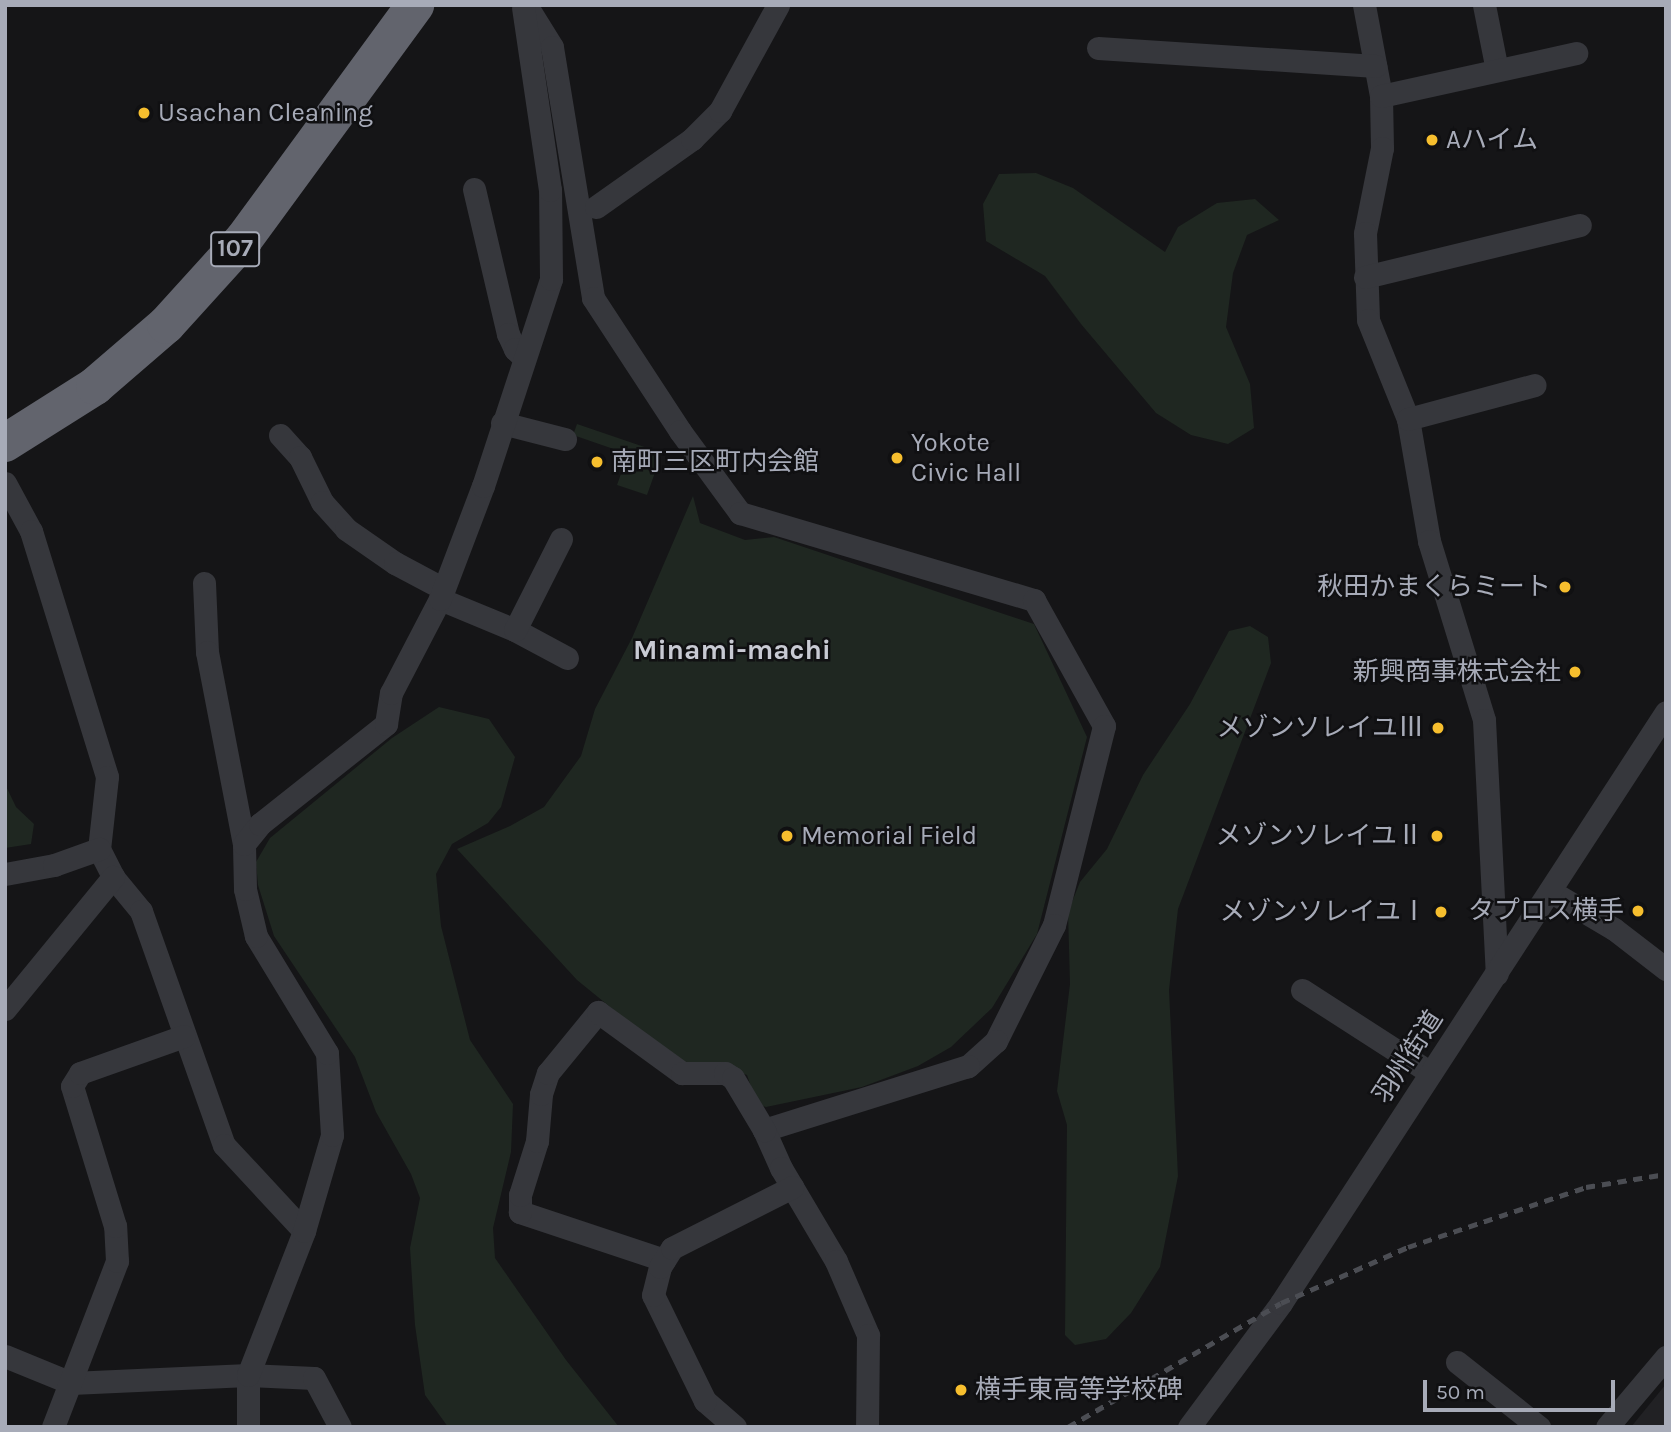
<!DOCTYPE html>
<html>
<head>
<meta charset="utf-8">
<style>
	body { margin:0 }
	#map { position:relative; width:1671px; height:1432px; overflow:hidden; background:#151517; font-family:Karla,"Noto Sans JP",sans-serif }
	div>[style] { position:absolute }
	.built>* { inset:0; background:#212124 }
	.green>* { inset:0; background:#1f2721 }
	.street>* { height:23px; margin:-11.5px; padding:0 11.5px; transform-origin:11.5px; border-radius:11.5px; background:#36373c }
	.highway>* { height:38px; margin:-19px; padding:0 19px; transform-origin:19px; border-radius:19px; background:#62646d }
	.rail>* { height:5px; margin-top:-2.5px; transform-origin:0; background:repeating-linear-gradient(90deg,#4b4d53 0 9px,transparent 0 16px) }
	.dots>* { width:19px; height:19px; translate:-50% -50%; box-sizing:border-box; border:4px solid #101012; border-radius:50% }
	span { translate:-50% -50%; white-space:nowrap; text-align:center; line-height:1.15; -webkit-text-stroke:5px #101012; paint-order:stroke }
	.shield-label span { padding:2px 5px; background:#101012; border:2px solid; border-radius:5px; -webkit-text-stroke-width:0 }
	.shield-label { font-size:24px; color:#a7abb8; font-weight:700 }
	.poi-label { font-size:26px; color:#a7abb8 }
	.left { translate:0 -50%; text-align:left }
	.right { translate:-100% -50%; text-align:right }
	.street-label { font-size:26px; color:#a7abb8 }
	.neighbourhood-label { font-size:28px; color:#c8cad3; font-weight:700 }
	.frame { position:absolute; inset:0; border:7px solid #a7abb8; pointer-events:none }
	.scale { position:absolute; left:1423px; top:1380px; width:192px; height:32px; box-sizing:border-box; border:4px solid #a7abb8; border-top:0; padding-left:9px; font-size:21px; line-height:24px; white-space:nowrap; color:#a7abb8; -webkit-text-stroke:5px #101012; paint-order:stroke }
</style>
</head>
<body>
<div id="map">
	<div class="built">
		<i style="clip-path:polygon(1666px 1384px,1666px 1427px,1631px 1427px)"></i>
	</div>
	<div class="green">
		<i style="clip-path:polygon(1036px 173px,1073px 188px,1165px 252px,1178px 227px,1217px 203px,1255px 199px,1279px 220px,1247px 235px,1233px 273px,1226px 327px,1250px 384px,1254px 428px,1228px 444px,1191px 435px,1156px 413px,1081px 324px,1045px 276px,986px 241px,983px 204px,999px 174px)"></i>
		<i style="clip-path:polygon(577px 424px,662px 453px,647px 495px,617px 485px,628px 454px,573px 435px)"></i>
		<i style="clip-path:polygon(693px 496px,700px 523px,745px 540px,774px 537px,1034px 624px,1087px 737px,1037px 934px,992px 1008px,951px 1047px,918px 1066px,862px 1087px,766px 1107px,757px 1104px,747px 1075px,718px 1065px,684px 1067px,577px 980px,457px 849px,510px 826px,544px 807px,581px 756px,595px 709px,632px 638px)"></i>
		<i style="clip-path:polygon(1250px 626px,1268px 637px,1271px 663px,1178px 909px,1169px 990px,1178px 1176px,1160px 1267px,1131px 1313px,1106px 1339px,1075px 1345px,1065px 1335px,1067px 1125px,1057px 1091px,1070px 984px,1068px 912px,1080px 882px,1107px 849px,1143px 775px,1190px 704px,1229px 631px)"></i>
		<i style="clip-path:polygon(439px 707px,489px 719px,515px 757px,501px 807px,488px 823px,452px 844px,436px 874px,441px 926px,470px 1040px,513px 1104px,511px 1152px,493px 1228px,495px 1258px,566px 1360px,619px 1427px,448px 1427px,425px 1395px,415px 1325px,410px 1248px,420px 1198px,411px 1174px,376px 1112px,355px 1057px,274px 936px,258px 885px,256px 862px,270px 838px,392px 738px)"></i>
		<i style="clip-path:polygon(5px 784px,16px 807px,34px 824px,31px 844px,5px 848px)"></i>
	</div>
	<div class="street">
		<i style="left:526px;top:5px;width:49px;rotate:58.2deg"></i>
		<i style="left:552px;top:47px;width:254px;rotate:80.7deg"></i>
		<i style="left:593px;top:298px;width:159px;rotate:56.8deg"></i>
		<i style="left:680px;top:431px;width:102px;rotate:53.8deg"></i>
		<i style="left:740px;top:513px;width:307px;rotate:16.5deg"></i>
		<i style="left:1034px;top:600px;width:144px;rotate:60.9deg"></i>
		<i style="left:1104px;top:726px;width:205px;rotate:104.1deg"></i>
		<i style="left:1054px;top:925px;width:130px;rotate:116.6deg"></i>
		<i style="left:996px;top:1041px;width:38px;rotate:138deg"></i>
		<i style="left:968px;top:1066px;width:214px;rotate:162.6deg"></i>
		<i style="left:764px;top:1130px;width:42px;rotate:65.9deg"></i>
		<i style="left:781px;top:1168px;width:108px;rotate:59.4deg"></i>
		<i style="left:836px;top:1261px;width:81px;rotate:66.6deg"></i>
		<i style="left:868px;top:1335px;width:92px;rotate:90.6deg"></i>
		<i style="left:1364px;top:5px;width:93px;rotate:79.4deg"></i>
		<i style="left:1381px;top:96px;width:52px;rotate:88.9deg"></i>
		<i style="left:1382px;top:148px;width:87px;rotate:101.3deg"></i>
		<i style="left:1365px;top:233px;width:87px;rotate:88deg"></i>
		<i style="left:1368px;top:320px;width:107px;rotate:68deg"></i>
		<i style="left:1408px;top:419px;width:124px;rotate:80.2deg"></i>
		<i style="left:1429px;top:541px;width:187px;rotate:72.9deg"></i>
		<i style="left:1484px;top:720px;width:254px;rotate:87.1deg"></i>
		<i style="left:1484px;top:5px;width:66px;rotate:78.7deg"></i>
		<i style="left:1098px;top:48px;width:278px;rotate:3.7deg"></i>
		<i style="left:1381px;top:96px;width:200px;rotate:-12.4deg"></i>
		<i style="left:474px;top:189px;width:149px;rotate:76.8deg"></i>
		<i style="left:508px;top:334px;width:17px;rotate:65deg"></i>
		<i style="left:515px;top:349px;width:13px;rotate:45deg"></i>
		<i style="left:596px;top:207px;width:118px;rotate:-35.3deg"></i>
		<i style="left:692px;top:139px;width:40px;rotate:-45deg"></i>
		<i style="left:720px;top:111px;width:121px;rotate:-61.3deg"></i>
		<i style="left:1365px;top:277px;width:221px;rotate:-13.6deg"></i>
		<i style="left:1408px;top:419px;width:131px;rotate:-15deg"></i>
		<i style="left:502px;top:423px;width:65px;rotate:14.3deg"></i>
		<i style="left:280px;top:435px;width:30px;rotate:48deg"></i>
		<i style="left:300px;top:457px;width:50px;rotate:63.9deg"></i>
		<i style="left:322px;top:502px;width:36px;rotate:48deg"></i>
		<i style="left:346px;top:529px;width:60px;rotate:34.8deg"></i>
		<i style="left:395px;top:563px;width:55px;rotate:28deg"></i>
		<i style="left:5px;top:483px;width:55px;rotate:61.6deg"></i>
		<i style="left:31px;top:531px;width:257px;rotate:72.8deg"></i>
		<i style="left:107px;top:777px;width:72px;rotate:96.3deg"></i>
		<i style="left:99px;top:849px;width:31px;rotate:63deg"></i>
		<i style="left:113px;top:877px;width:44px;rotate:50.5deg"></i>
		<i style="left:141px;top:911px;width:248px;rotate:70.5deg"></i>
		<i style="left:224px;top:1145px;width:117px;rotate:47.1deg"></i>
		<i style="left:204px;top:583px;width:69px;rotate:87.5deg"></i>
		<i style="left:207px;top:652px;width:196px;rotate:79.1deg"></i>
		<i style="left:440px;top:599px;width:81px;rotate:22.5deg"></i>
		<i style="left:515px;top:630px;width:59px;rotate:28.3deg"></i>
		<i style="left:515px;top:630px;width:102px;rotate:-63.2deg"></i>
		<i style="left:5px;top:874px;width:50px;rotate:-10.4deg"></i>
		<i style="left:54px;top:865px;width:48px;rotate:-19.6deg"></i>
		<i style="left:1550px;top:891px;width:74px;rotate:30.7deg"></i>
		<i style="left:1614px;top:929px;width:66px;rotate:37.6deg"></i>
		<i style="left:1302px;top:990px;width:153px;rotate:32.8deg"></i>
		<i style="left:5px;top:1009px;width:171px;rotate:-50.7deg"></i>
		<i style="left:664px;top:1260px;width:152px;rotate:-161.6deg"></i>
		<i style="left:520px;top:1212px;width:17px;rotate:-90deg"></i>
		<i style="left:520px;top:1195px;width:57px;rotate:-72.5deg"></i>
		<i style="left:537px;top:1141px;width:47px;rotate:-85.1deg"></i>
		<i style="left:541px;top:1094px;width:22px;rotate:-72deg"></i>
		<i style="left:548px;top:1073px;width:79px;rotate:-50.7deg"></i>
		<i style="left:598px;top:1012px;width:104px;rotate:36deg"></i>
		<i style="left:682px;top:1073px;width:43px"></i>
		<i style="left:725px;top:1073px;width:9px;rotate:32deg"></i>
		<i style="left:733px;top:1078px;width:61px;rotate:59.2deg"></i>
		<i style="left:5px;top:1356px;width:71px;rotate:22.2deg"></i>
		<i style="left:71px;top:1383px;width:177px;rotate:-2.6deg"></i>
		<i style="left:248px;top:1375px;width:66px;rotate:2.6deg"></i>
		<i style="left:314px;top:1378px;width:55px;rotate:62deg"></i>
		<i style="left:1457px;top:1362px;width:105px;rotate:38.4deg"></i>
		<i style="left:53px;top:1427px;width:178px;rotate:-68.9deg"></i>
		<i style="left:117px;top:1261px;width:35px;rotate:-93deg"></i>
		<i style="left:115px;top:1226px;width:146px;rotate:-107.1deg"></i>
		<i style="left:72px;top:1086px;width:15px;rotate:-58deg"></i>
		<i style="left:80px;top:1073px;width:110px;rotate:-19.6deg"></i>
		<i style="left:248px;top:1427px;width:52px;rotate:-90deg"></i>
		<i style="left:248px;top:1375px;width:155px;rotate:-68.7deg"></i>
		<i style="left:304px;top:1231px;width:100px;rotate:-73.7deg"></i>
		<i style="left:332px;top:1135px;width:82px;rotate:-93.5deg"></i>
		<i style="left:327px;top:1053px;width:137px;rotate:-121.3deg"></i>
		<i style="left:256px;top:936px;width:48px;rotate:-103.2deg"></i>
		<i style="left:245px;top:889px;width:45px;rotate:-91.3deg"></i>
		<i style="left:244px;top:844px;width:26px;rotate:-51deg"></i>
		<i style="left:260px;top:824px;width:161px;rotate:-38.4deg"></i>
		<i style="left:386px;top:724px;width:31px;rotate:-81deg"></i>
		<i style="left:391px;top:693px;width:106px;rotate:-62.5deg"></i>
		<i style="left:440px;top:599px;width:121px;rotate:-69.2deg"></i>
		<i style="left:483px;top:486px;width:218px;rotate:-71.8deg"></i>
		<i style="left:551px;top:279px;width:89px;rotate:-90.6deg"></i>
		<i style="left:550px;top:190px;width:184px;rotate:-98.4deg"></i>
		<i style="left:735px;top:1427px;width:40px;rotate:-139deg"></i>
		<i style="left:705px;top:1401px;width:118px;rotate:-116.1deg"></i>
		<i style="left:653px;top:1295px;width:29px;rotate:-76deg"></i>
		<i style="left:660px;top:1267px;width:22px;rotate:-58deg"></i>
		<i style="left:672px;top:1248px;width:135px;rotate:-26.9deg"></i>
		<i style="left:1189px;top:1427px;width:154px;rotate:-53.4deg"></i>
		<i style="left:1281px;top:1303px;width:705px;rotate:-56.92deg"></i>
		<i style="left:1607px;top:1427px;width:92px;rotate:-49.9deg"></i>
	</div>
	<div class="highway">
		<i style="left:5px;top:443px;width:107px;rotate:-32.3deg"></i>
		<i style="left:95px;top:386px;width:94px;rotate:-40.7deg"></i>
		<i style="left:166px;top:325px;width:116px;rotate:-47.8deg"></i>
		<i style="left:244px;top:239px;width:290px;rotate:-53.8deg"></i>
	</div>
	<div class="rail">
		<i style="left:1068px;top:1427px;width:246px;rotate:-30.2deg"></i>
		<i style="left:1281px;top:1303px;width:139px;rotate:-23.8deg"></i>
		<i style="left:1408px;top:1247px;width:188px;rotate:-18.6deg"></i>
		<i style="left:1586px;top:1187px;width:81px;rotate:-9.2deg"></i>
	</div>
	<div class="dots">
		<i style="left:144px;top:113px;background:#f6be2e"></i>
		<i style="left:1432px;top:140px;background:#f6be2e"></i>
		<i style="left:897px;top:458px;background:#f6be2e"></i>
		<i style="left:597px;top:462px;background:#f6be2e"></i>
		<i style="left:1565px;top:587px;background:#f6be2e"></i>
		<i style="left:1575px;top:672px;background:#f6be2e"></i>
		<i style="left:1438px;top:728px;background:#f6be2e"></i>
		<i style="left:787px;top:836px;background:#f6be2e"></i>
		<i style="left:1437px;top:836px;background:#f6be2e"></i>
		<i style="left:1638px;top:911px;background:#f6be2e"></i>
		<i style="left:1441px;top:912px;background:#f6be2e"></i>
		<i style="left:961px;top:1390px;background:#f6be2e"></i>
	</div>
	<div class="shield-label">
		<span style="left:235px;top:249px">107</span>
	</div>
	<div class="poi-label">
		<span class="left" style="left:158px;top:113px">Usachan Cleaning</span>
		<span class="left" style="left:1446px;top:140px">Aハイム</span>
		<span class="left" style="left:911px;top:458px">Yokote<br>Civic Hall</span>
		<span class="left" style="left:611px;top:462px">南町三区町内会館</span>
		<span class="right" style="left:1551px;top:587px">秋田かまくらミート</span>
		<span class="right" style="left:1561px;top:672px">新興商事株式会社</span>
		<span class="right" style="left:1424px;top:728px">メゾンソレイユⅢ</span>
		<span class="left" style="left:801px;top:836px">Memorial Field</span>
		<span class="right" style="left:1423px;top:836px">メゾンソレイユⅡ</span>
		<span class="right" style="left:1624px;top:911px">タプロス横手</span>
		<span class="right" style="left:1427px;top:912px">メゾンソレイユⅠ</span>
		<span class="left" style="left:975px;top:1390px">横手東高等学校碑</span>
	</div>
	<div class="street-label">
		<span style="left:1408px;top:1057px;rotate:-57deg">羽州街道</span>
	</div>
	<div class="neighbourhood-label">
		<span style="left:732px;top:650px">Minami-machi</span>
	</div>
	<div class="frame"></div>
	<div class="scale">50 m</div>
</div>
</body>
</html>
